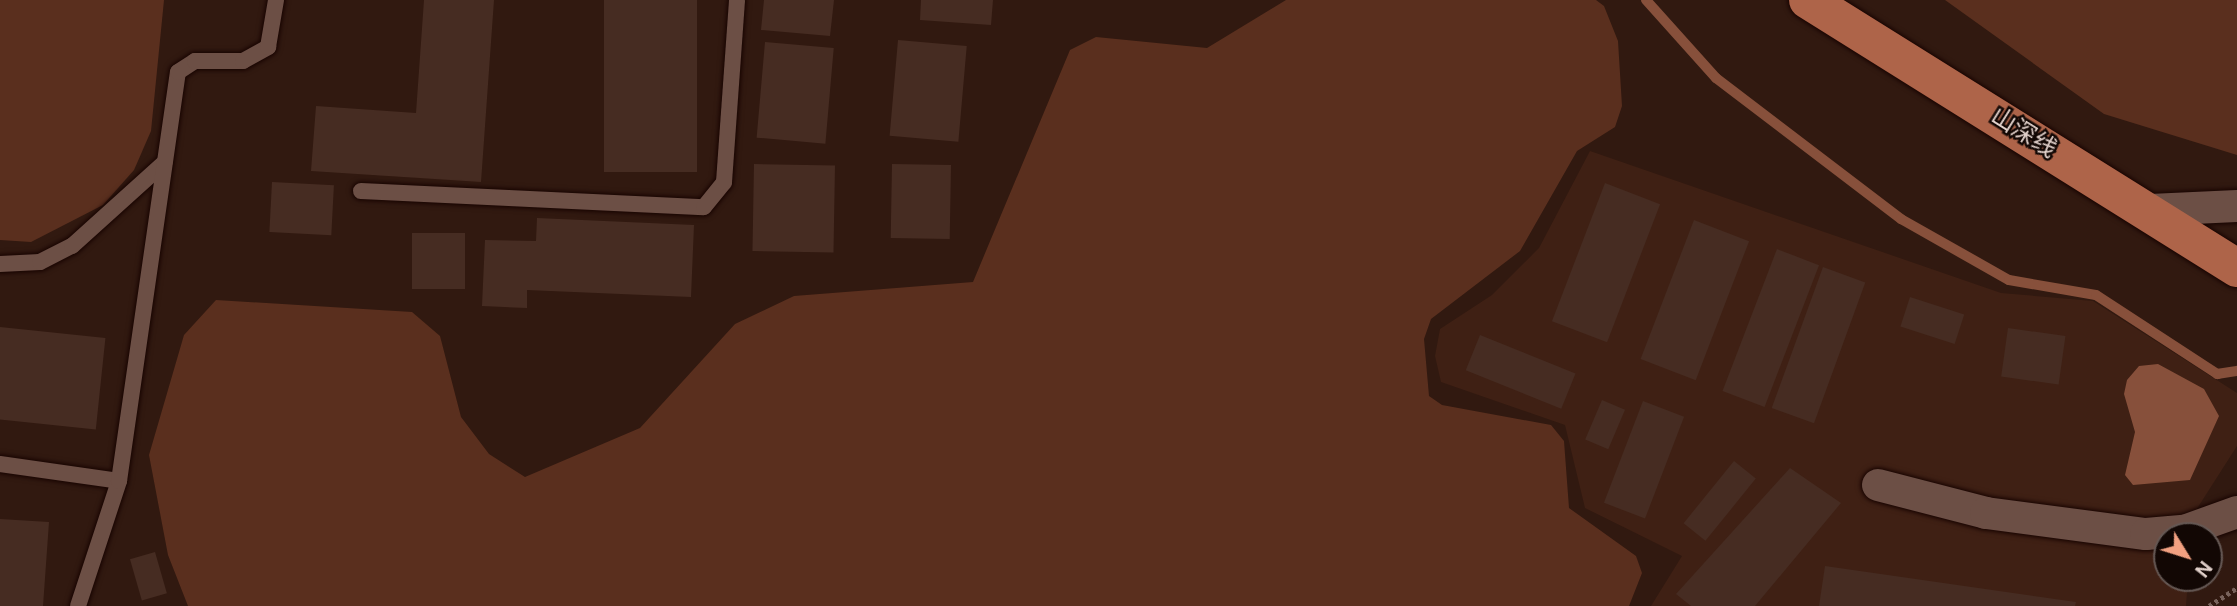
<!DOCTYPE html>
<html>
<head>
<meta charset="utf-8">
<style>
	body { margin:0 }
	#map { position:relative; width:2237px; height:606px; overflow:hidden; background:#311910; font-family:"DM Sans","Noto Sans SC",sans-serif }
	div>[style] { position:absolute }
	.built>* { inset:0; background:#3f2014 }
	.green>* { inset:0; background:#5a2f1e }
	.water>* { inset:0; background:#87503b }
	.stream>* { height:10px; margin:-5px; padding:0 5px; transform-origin:5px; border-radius:5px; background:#87503b }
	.building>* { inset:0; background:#462c22; transform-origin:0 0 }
	.path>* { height:4.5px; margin-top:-2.25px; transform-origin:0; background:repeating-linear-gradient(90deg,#78625b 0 3.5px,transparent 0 7px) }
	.roads { filter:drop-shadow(0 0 2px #180400) drop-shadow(0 0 2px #180400) }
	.service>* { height:16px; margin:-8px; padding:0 8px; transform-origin:8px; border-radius:8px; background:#6c4f45 }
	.minor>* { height:32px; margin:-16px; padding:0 16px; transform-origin:16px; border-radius:16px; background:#6c4f45 }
	.trunk>* { height:38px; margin:-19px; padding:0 19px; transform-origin:19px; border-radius:19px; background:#ae6449 }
	span { translate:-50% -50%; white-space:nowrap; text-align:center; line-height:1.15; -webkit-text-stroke:5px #120704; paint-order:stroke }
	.street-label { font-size:24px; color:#e2d1cb }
	.north { position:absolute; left:2153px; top:522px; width:70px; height:70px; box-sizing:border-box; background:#120704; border:2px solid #655854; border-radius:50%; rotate:128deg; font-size:19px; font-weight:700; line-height:28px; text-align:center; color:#e2d1cb }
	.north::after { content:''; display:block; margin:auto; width:24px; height:32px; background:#f2a081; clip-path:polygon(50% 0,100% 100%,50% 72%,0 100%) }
</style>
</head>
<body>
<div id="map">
	<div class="built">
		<i style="clip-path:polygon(1590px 151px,2001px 293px,2093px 301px,2237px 393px,2237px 446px,2193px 515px,2167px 536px,2167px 578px,2188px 578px,2186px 606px,1651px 606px,1682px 556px,1585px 508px,1565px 425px,1441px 382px,1435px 356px,1440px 329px,1492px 295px,1539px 248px)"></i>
	</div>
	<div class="green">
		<i style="clip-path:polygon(0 0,164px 0,151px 131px,134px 170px,103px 205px,31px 242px,0 240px)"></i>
		<i style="clip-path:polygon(1286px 0,1596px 0,1604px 6px,1618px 41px,1622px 106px,1615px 127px,1577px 151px,1520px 251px,1431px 319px,1424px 339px,1429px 396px,1442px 405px,1551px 425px,1564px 441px,1569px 508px,1636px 556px,1642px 573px,1629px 606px,188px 606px,168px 555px,149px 455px,184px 335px,216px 300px,412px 312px,440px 336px,461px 417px,489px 454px,525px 477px,640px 428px,735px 324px,794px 296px,973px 282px,1070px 50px,1096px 37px,1207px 48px)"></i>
		<i style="clip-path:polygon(1945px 0,2237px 0,2237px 155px,2104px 114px)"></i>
	</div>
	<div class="water">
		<i style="clip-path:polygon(2158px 364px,2204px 389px,2219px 416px,2190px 480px,2133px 485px,2125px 475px,2135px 432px,2124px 394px,2127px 380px,2139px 366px)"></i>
	</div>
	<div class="stream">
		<i style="left:1646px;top:0;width:105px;rotate:48.1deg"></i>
		<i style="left:1716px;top:78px;width:233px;rotate:37.3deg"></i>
		<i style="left:1901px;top:219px;width:124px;rotate:29.5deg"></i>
		<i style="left:2009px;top:280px;width:88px;rotate:9.8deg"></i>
		<i style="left:2096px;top:295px;width:145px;rotate:33.1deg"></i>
		<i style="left:2217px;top:374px;width:20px;rotate:-9deg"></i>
	</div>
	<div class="building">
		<i style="clip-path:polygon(424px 0,494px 0,481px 182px,311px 171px,316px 106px,416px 113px)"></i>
		<i style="left:604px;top:0;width:93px;height:172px"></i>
		<i style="clip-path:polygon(764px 0,834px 0,830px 36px,761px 30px)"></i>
		<i style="clip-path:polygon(921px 0,993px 0,991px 25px,920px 20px)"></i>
		<i style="left:898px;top:40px;width:69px;height:96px;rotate:5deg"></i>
		<i style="left:765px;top:42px;width:69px;height:96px;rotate:5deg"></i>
		<i style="left:754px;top:164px;width:81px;height:87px;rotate:1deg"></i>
		<i style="left:892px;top:164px;width:59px;height:74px;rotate:1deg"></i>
		<i style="left:272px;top:182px;width:62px;height:50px;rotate:3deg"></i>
		<i style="left:1605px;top:183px;width:59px;height:148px;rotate:21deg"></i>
		<i style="clip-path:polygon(537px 218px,694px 225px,691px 297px,527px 290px,527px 308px,482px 306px,485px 240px,536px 241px)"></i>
		<i style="left:1694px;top:220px;width:59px;height:149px;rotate:21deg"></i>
		<i style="left:412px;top:233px;width:53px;height:56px"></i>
		<i style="left:1777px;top:249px;width:45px;height:152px;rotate:21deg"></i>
		<i style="left:1823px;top:267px;width:45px;height:150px;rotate:20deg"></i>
		<i style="left:1910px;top:297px;width:57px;height:31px;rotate:18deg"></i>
		<i style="left:0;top:327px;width:106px;height:92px;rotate:6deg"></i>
		<i style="left:2008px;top:328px;width:58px;height:49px;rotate:8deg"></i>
		<i style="left:1480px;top:335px;width:103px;height:38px;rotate:22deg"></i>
		<i style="left:1602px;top:400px;width:25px;height:43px;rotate:23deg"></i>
		<i style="left:1643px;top:401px;width:44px;height:109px;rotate:21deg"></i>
		<i style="left:1734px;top:461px;width:28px;height:80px;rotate:39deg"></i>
		<i style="clip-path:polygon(1790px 468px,1841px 503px,1755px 606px,1691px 606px,1676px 594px)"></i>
		<i style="clip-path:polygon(0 519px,49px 522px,43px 606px,0 606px)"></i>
		<i style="left:155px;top:552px;width:43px;height:26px;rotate:74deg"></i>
		<i style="clip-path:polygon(1825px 566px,2076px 602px,2075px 606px,1819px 606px)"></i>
	</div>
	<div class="path">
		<i style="left:2209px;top:606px;width:33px;rotate:-33deg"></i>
	</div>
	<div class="roads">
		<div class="service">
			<i style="left:361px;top:191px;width:343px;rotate:2.7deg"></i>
			<i style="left:704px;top:207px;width:32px;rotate:-51deg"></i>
			<i style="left:724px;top:182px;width:182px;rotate:-85.9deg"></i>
			<i style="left:0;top:264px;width:40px;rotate:-2.9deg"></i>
			<i style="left:40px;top:262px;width:36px;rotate:-27deg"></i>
			<i style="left:72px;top:246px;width:125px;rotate:-42.1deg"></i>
			<i style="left:0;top:464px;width:120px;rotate:8.1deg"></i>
			<i style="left:78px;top:606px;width:132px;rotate:-71.8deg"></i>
			<i style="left:119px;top:481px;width:413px;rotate:-81.8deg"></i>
			<i style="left:178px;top:72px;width:20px;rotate:-33deg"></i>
			<i style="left:195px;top:61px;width:48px"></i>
			<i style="left:243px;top:61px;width:29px;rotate:-29deg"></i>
			<i style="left:268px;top:47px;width:48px;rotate:-80.3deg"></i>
		</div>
		<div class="minor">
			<i style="left:2150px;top:210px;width:87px;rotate:-2.6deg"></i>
			<i style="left:1878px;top:485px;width:112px;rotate:14.5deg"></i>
			<i style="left:1986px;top:513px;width:161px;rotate:7.5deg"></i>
			<i style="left:2146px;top:534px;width:38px;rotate:-5deg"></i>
			<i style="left:2184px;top:531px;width:56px;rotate:-19.7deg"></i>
		</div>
		<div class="trunk">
			<i style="left:1808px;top:0;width:506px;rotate:31.99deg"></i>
		</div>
	</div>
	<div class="street-label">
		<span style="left:2024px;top:132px;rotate:32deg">山深线</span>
	</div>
	<div class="north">N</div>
</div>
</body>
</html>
